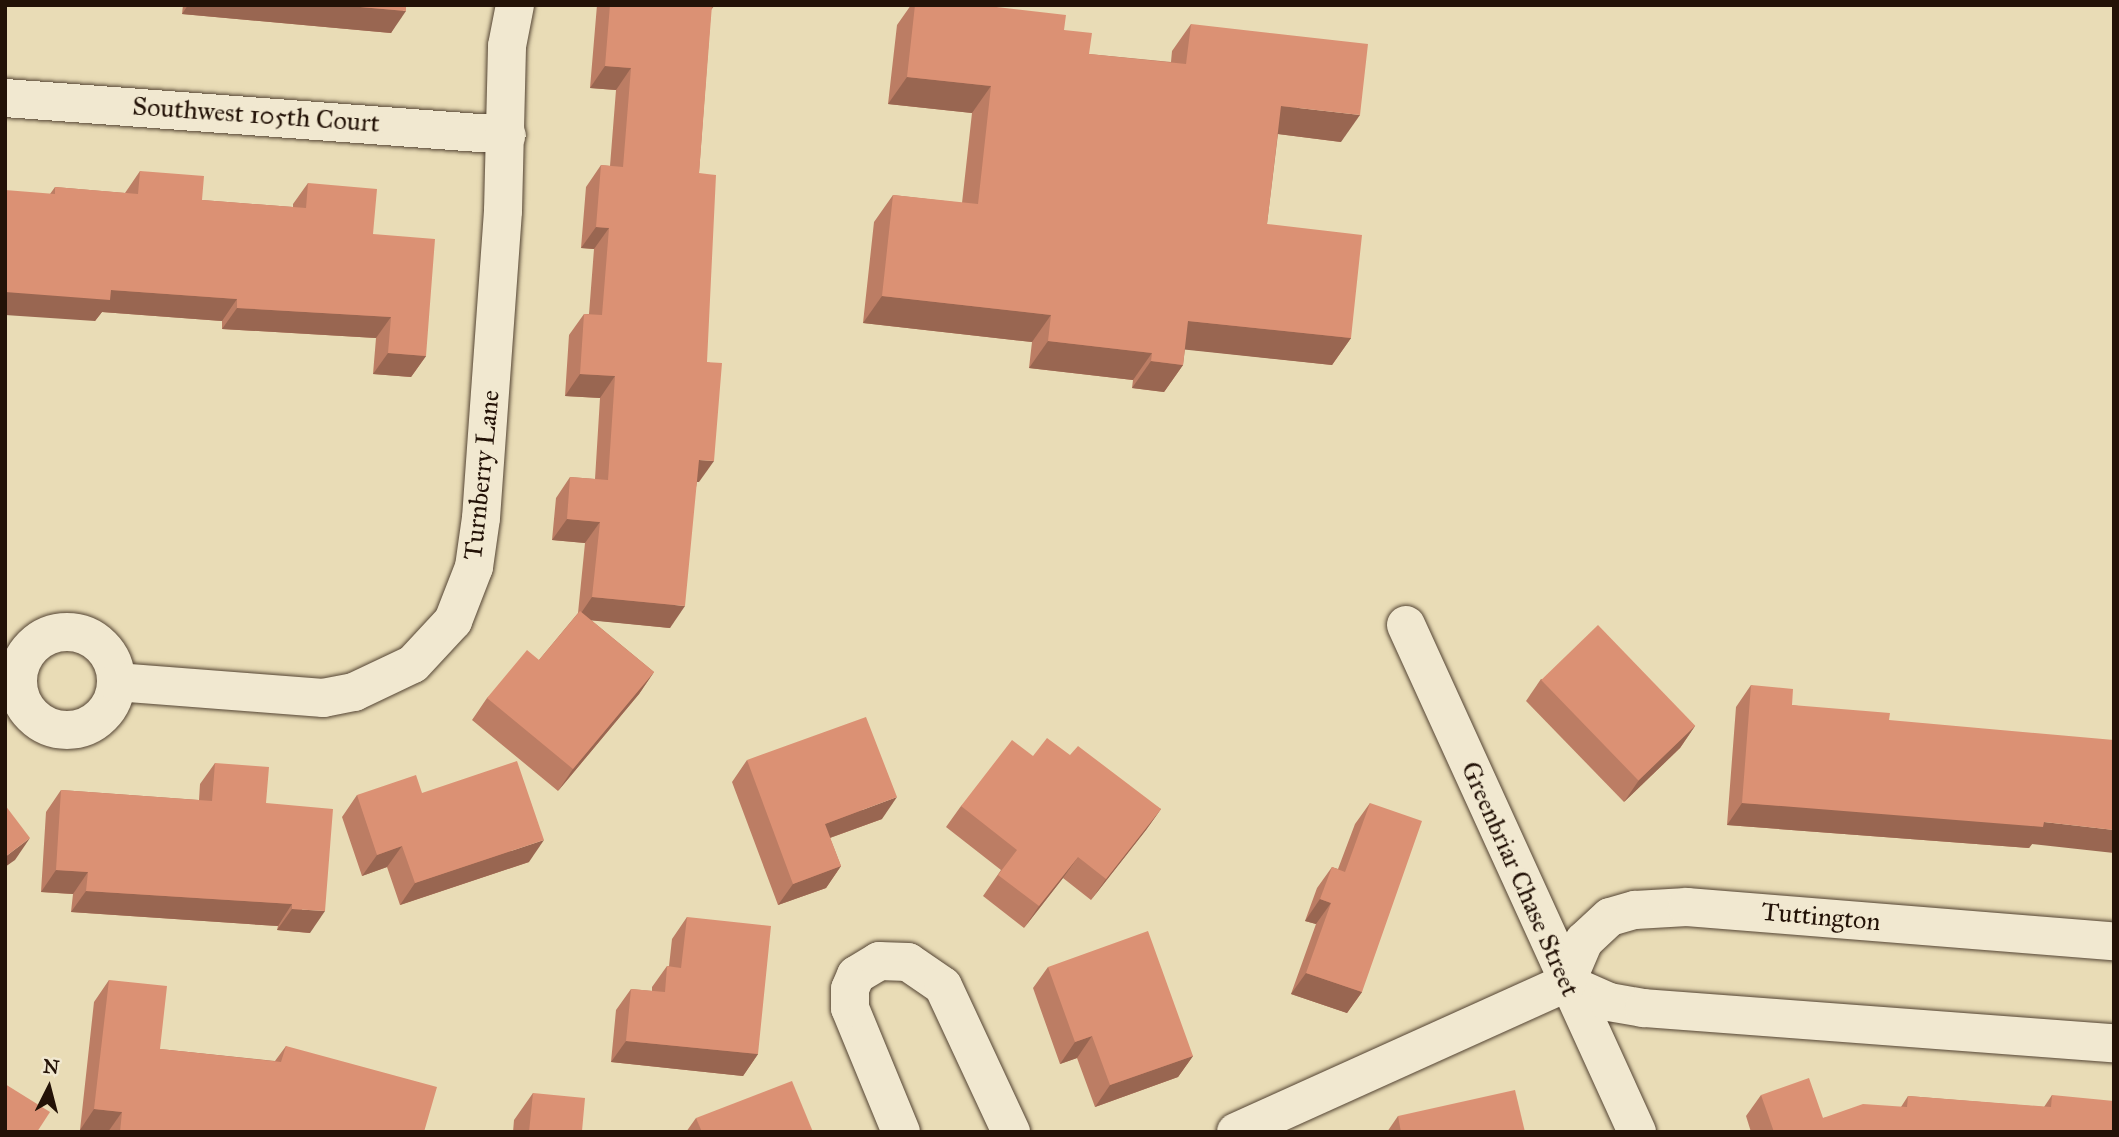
<!DOCTYPE html>
<html>
<head>
<meta charset="utf-8">
<style>
	body { margin:0 }
	#map { position:relative; width:2119px; height:1137px; overflow:hidden; background:#e9dcb6; font-family:"IM FELL Great Primer",serif }
	div>[style] { position:absolute }
	.roads { filter:drop-shadow(0 0 2px #544433) drop-shadow(0 0 2px #544433) }
	.minor>* { height:38px; margin:-19px; padding:0 19px; transform-origin:19px; border-radius:19px; background:#f1e8d0 }
	.minor>.ring { margin:-19px; padding:0; box-sizing:content-box; background:none; border:38px solid #f1e8d0; border-radius:50% }
	.wall>* { inset:0; background:#bc7d64 }
	.shaded-wall>* { inset:0; background:#996651 }
	.building>* { inset:0; background:#db9174; transform-origin:0 0 }
	span { translate:-50% -50%; white-space:nowrap; text-align:center; line-height:1.15; -webkit-text-stroke:7px #f1e8d0; paint-order:stroke }
	.street-label { font-size:26px; color:#231207 }
	.frame { position:absolute; inset:0; border:7px solid #231207; pointer-events:none }
	.north { position:absolute; left:14px; top:1053px; width:70px; height:70px; -webkit-text-stroke:5px #f1e8d0; paint-order:stroke; rotate:6deg; font-size:19px; font-weight:700; line-height:28px; text-align:center; color:#231207 }
	.north::after { content:''; display:block; margin:auto; width:24px; height:32px; background:#231207; clip-path:polygon(50% 0,100% 100%,50% 72%,0 100%) }
</style>
</head>
<body>
<div id="map">
	<div class="roads">
		<div class="minor">
			<i style="left:5px;top:98px;width:503px;rotate:4.22deg"></i>
			<i style="left:1406px;top:625px;width:557px;rotate:65.5deg"></i>
			<i class="ring" style="left:18px;top:632px;width:60px;height:60px"></i>
			<i style="left:116px;top:682px;width:208px;rotate:4.4deg"></i>
			<i style="left:323px;top:698px;width:32px;rotate:-11deg"></i>
			<i style="left:354px;top:692px;width:65px;rotate:-25.4deg"></i>
			<i style="left:413px;top:664px;width:59px;rotate:-47.1deg"></i>
			<i style="left:453px;top:621px;width:58px;rotate:-68.7deg"></i>
			<i style="left:474px;top:567px;width:49px;rotate:-81.9deg"></i>
			<i style="left:481px;top:518px;width:308px;rotate:-85.9deg"></i>
			<i style="left:503px;top:211px;width:165px;rotate:-88.6deg"></i>
			<i style="left:507px;top:46px;width:42px;rotate:-79deg"></i>
			<i style="left:1566px;top:983px;width:47px;rotate:23.8deg"></i>
			<i style="left:1609px;top:1002px;width:36px;rotate:10deg"></i>
			<i style="left:1644px;top:1008px;width:471px;rotate:4.3deg"></i>
			<i style="left:901px;top:1132px;width:134px;rotate:-112.4deg"></i>
			<i style="left:850px;top:1008px;width:19px;rotate:-90deg"></i>
			<i style="left:850px;top:989px;width:15px;rotate:-67deg"></i>
			<i style="left:856px;top:975px;width:27px;rotate:-31deg"></i>
			<i style="left:879px;top:961px;width:29px;rotate:2deg"></i>
			<i style="left:908px;top:962px;width:42px;rotate:34.4deg"></i>
			<i style="left:943px;top:986px;width:161px;rotate:65deg"></i>
			<i style="left:1236px;top:1132px;width:362px;rotate:-24.3deg"></i>
			<i style="left:1566px;top:983px;width:46px;rotate:-66.8deg"></i>
			<i style="left:1584px;top:941px;width:35px;rotate:-43deg"></i>
			<i style="left:1610px;top:917px;width:26px;rotate:-16deg"></i>
			<i style="left:1635px;top:910px;width:52px;rotate:-3.3deg"></i>
			<i style="left:1687px;top:907px;width:428px;rotate:4.6deg"></i>
		</div>
	</div>
	<div class="wall">
		<i style="clip-path:polygon(183px 5px,406px 5px,391px 33px,182px 14px)"></i>
		<i style="clip-path:polygon(597px 5px,715px 5px,711px 10px,699px 173px,699px 482px,697px 482px,670px 628px,591px 620px,654px 672px,639px 694px,558px 791px,472px 720px,487px 698px,539px 660px,578px 613px,585px 543px,552px 540px,556px 498px,570px 477px,595px 479px,600px 398px,565px 396px,569px 335px,584px 314px,589px 314px,594px 249px,581px 248px,586px 187px,601px 165px,610px 166px,616px 90px,590px 88px)"></i>
		<i style="clip-path:polygon(911px 5px,979px 5px,1064px 30px,1089px 54px,1171px 62px,1172px 51px,1191px 24px,1341px 142px,1278px 134px,1267px 224px,1351px 338px,1332px 365px,1185px 349px,1183px 365px,1164px 392px,1132px 388px,1133px 380px,1029px 368px,1032px 342px,863px 323px,874px 222px,893px 195px,962px 203px,972px 113px,888px 104px,897px 25px)"></i>
		<i style="clip-path:polygon(140px 171px,202px 200px,293px 207px,293px 204px,308px 183px,373px 234px,426px 356px,411px 377px,373px 374px,376px 338px,222px 329px,222px 321px,102px 312px,95px 321px,50px 194px,55px 187px,125px 193px)"></i>
		<i style="clip-path:polygon(1541px 679px,1695px 726px,1680px 748px,1624px 802px,1526px 701px)"></i>
		<i style="clip-path:polygon(1751px 685px,1792px 705px,1889px 720px,2032px 844px,2029px 848px,1727px 825px,1736px 707px)"></i>
		<i style="clip-path:polygon(1070px 755px,1161px 809px,1146px 830px,1091px 900px,1063px 878px,1024px 928px,983px 896px,1001px 870px,946px 827px,961px 806px,1033px 756px)"></i>
		<i style="clip-path:polygon(747px 760px,882px 819px,830px 838px,841px 866px,826px 888px,778px 905px,732px 782px)"></i>
		<i style="clip-path:polygon(215px 763px,266px 803px,310px 933px,277px 930px,278px 926px,71px 912px,73px 894px,41px 892px,46px 812px,61px 790px,199px 800px,200px 784px)"></i>
		<i style="clip-path:polygon(422px 793px,529px 862px,400px 905px,387px 867px,362px 876px,342px 817px,357px 795px)"></i>
		<i style="clip-path:polygon(1370px 803px,1362px 992px,1347px 1013px,1291px 994px,1316px 924px,1305px 921px,1317px 888px,1332px 867px,1338px 869px,1355px 824px)"></i>
		<i style="clip-path:polygon(687px 917px,758px 1054px,743px 1076px,611px 1062px,616px 1010px,631px 989px,652px 991px,652px 987px,667px 966px,669px 966px,672px 939px)"></i>
		<i style="clip-path:polygon(1048px 967px,1193px 1056px,1178px 1077px,1095px 1107px,1077px 1058px,1060px 1064px,1033px 988px)"></i>
		<i style="clip-path:polygon(109px 980px,160px 1049px,275px 1061px,286px 1046px,424px 1132px,94px 1132px,80px 1130px,94px 1002px)"></i>
		<i style="clip-path:polygon(533px 1093px,582px 1131px,585px 1132px,513px 1132px,514px 1120px)"></i>
		<i style="clip-path:polygon(1761px 1095px,1823px 1118px,1901px 1107px,1908px 1096px,2044px 1107px,2052px 1095px,2114px 1132px,1751px 1132px,1746px 1116px)"></i>
		<i style="clip-path:polygon(1398px 1116px,1525px 1132px,1387px 1132px)"></i>
		<i style="clip-path:polygon(696px 1118px,813px 1132px,686px 1132px)"></i>
	</div>
	<div class="shaded-wall">
		<i style="clip-path:polygon(188px 5px,337px 5px,406px 11px,391px 33px,182px 14px)"></i>
		<i style="clip-path:polygon(605px 66px,631px 68px,616px 90px,590px 88px)"></i>
		<i style="clip-path:polygon(907px 77px,991px 86px,972px 113px,888px 104px)"></i>
		<i style="clip-path:polygon(1281px 106px,1360px 115px,1341px 142px,1262px 132px)"></i>
		<i style="clip-path:polygon(596px 227px,609px 228px,594px 249px,581px 248px)"></i>
		<i style="clip-path:polygon(111px 290px,237px 299px,222px 321px,102px 312px,95px 321px,5px 315px,5px 292px)"></i>
		<i style="clip-path:polygon(882px 296px,1051px 315px,1032px 342px,863px 323px)"></i>
		<i style="clip-path:polygon(237px 308px,391px 317px,376px 338px,222px 329px)"></i>
		<i style="clip-path:polygon(1188px 321px,1351px 338px,1332px 365px,1170px 348px)"></i>
		<i style="clip-path:polygon(1048px 341px,1152px 353px,1133px 380px,1029px 368px)"></i>
		<i style="clip-path:polygon(388px 353px,426px 356px,411px 377px,373px 374px)"></i>
		<i style="clip-path:polygon(1151px 361px,1183px 365px,1164px 392px,1132px 388px)"></i>
		<i style="clip-path:polygon(580px 374px,615px 376px,600px 398px,565px 396px)"></i>
		<i style="clip-path:polygon(699px 460px,714px 461px,699px 482px,684px 482px)"></i>
		<i style="clip-path:polygon(567px 519px,600px 522px,585px 543px,552px 540px)"></i>
		<i style="clip-path:polygon(592px 597px,685px 606px,670px 628px,577px 619px)"></i>
		<i style="clip-path:polygon(654px 672px,639px 694px,558px 791px,573px 769px)"></i>
		<i style="clip-path:polygon(1695px 726px,1680px 748px,1624px 802px,1639px 780px)"></i>
		<i style="clip-path:polygon(897px 797px,882px 819px,810px 845px,825px 824px)"></i>
		<i style="clip-path:polygon(1742px 803px,2044px 822px,2114px 830px,2114px 853px,2032px 844px,2029px 848px,1727px 825px)"></i>
		<i style="clip-path:polygon(1161px 809px,1146px 830px,1091px 900px,1106px 879px)"></i>
		<i style="clip-path:polygon(30px 838px,15px 860px,5px 867px,5px 857px)"></i>
		<i style="clip-path:polygon(544px 840px,529px 862px,400px 905px,415px 883px)"></i>
		<i style="clip-path:polygon(402px 846px,387px 867px,362px 876px,377px 855px)"></i>
		<i style="clip-path:polygon(1078px 857px,1063px 878px,1024px 928px,1039px 906px)"></i>
		<i style="clip-path:polygon(841px 866px,826px 888px,778px 905px,793px 884px)"></i>
		<i style="clip-path:polygon(56px 870px,88px 872px,73px 894px,41px 892px)"></i>
		<i style="clip-path:polygon(86px 891px,292px 904px,278px 926px,71px 912px)"></i>
		<i style="clip-path:polygon(1320px 899px,1331px 903px,1316px 924px,1305px 921px)"></i>
		<i style="clip-path:polygon(292px 909px,325px 911px,310px 933px,277px 930px)"></i>
		<i style="clip-path:polygon(1306px 973px,1362px 992px,1347px 1013px,1291px 994px)"></i>
		<i style="clip-path:polygon(1092px 1036px,1077px 1058px,1060px 1064px,1075px 1042px)"></i>
		<i style="clip-path:polygon(626px 1041px,758px 1054px,743px 1076px,611px 1062px)"></i>
		<i style="clip-path:polygon(1193px 1056px,1178px 1077px,1095px 1107px,1110px 1085px)"></i>
		<i style="clip-path:polygon(94px 1109px,122px 1112px,108px 1132px,80px 1130px)"></i>
	</div>
	<div class="building">
		<i style="clip-path:polygon(337px 5px,406px 5px,406px 11px)"></i>
		<i style="clip-path:polygon(610px 5px,712px 5px,699px 173px,716px 175px,707px 362px,722px 363px,714px 461px,699px 460px,685px 606px,592px 597px,600px 522px,567px 519px,570px 477px,608px 480px,615px 376px,580px 374px,584px 314px,602px 315px,609px 228px,596px 227px,601px 165px,623px 167px,631px 68px,605px 66px)"></i>
		<i style="clip-path:polygon(915px 5px,979px 5px,1066px 15px,1064px 30px,1092px 33px,1089px 54px,1186px 64px,1191px 24px,1368px 44px,1360px 115px,1281px 106px,1267px 224px,1362px 235px,1351px 338px,1188px 321px,1183px 365px,1151px 361px,1152px 353px,1048px 341px,1051px 315px,882px 296px,893px 195px,978px 204px,991px 86px,907px 77px)"></i>
		<i style="clip-path:polygon(140px 171px,204px 176px,202px 200px,306px 208px,308px 183px,377px 189px,373px 234px,435px 239px,426px 356px,388px 353px,391px 317px,237px 308px,237px 299px,111px 290px,110px 300px,5px 292px,5px 190px,55px 194px,55px 187px,138px 194px)"></i>
		<i style="clip-path:polygon(580px 611px,654px 672px,573px 769px,487px 698px,527px 650px,539px 660px)"></i>
		<i style="left:1598px;top:625px;width:140px;height:79px;rotate:46deg"></i>
		<i style="clip-path:polygon(1751px 685px,1793px 689px,1792px 705px,1890px 713px,1889px 720px,2114px 740px,2114px 830px,2044px 822px,2043px 827px,1742px 803px)"></i>
		<i style="clip-path:polygon(866px 717px,897px 797px,825px 824px,841px 866px,793px 884px,747px 760px)"></i>
		<i style="clip-path:polygon(1047px 738px,1070px 755px,1078px 746px,1161px 809px,1106px 879px,1078px 857px,1039px 906px,998px 875px,1017px 850px,961px 806px,1012px 740px,1033px 756px)"></i>
		<i style="clip-path:polygon(517px 761px,544px 840px,415px 883px,402px 846px,377px 855px,357px 795px,416px 775px,422px 793px)"></i>
		<i style="clip-path:polygon(215px 763px,269px 767px,266px 803px,333px 809px,325px 911px,292px 909px,292px 904px,86px 891px,88px 872px,56px 870px,61px 790px,212px 801px)"></i>
		<i style="clip-path:polygon(1370px 803px,1422px 821px,1362px 992px,1306px 973px,1331px 903px,1320px 899px,1332px 867px,1345px 872px)"></i>
		<i style="clip-path:polygon(5px 805px,30px 838px,5px 857px)"></i>
		<i style="clip-path:polygon(687px 917px,771px 926px,758px 1054px,626px 1041px,631px 989px,665px 992px,667px 966px,681px 968px)"></i>
		<i style="clip-path:polygon(1148px 931px,1193px 1056px,1110px 1085px,1092px 1036px,1075px 1042px,1048px 967px)"></i>
		<i style="clip-path:polygon(109px 980px,167px 986px,160px 1049px,281px 1062px,286px 1046px,437px 1087px,424px 1132px,120px 1132px,122px 1112px,94px 1109px)"></i>
		<i style="clip-path:polygon(1809px 1078px,1823px 1118px,1863px 1104px,1907px 1107px,1908px 1096px,2051px 1107px,2052px 1095px,2114px 1101px,2114px 1132px,1774px 1132px,1761px 1095px)"></i>
		<i style="clip-path:polygon(792px 1081px,813px 1132px,702px 1132px,696px 1118px)"></i>
		<i style="clip-path:polygon(5px 1084px,50px 1112px,37px 1132px,5px 1132px)"></i>
		<i style="clip-path:polygon(1515px 1090px,1525px 1132px,1401px 1132px,1398px 1116px)"></i>
		<i style="clip-path:polygon(533px 1093px,585px 1098px,582px 1131px,585px 1132px,529px 1132px)"></i>
	</div>
	<div class="street-label">
		<span style="left:256px;top:115px;rotate:4deg">Southwest 105th Court</span>
		<span style="left:482px;top:475px;rotate:-84deg">Turnberry Lane</span>
		<span style="left:1520px;top:879px;rotate:66deg">Greenbriar Chase Street</span>
		<span style="left:1821px;top:917px;rotate:5deg">Tuttington</span>
	</div>
	<div class="frame"></div>
	<div class="north">N</div>
</div>
</body>
</html>
